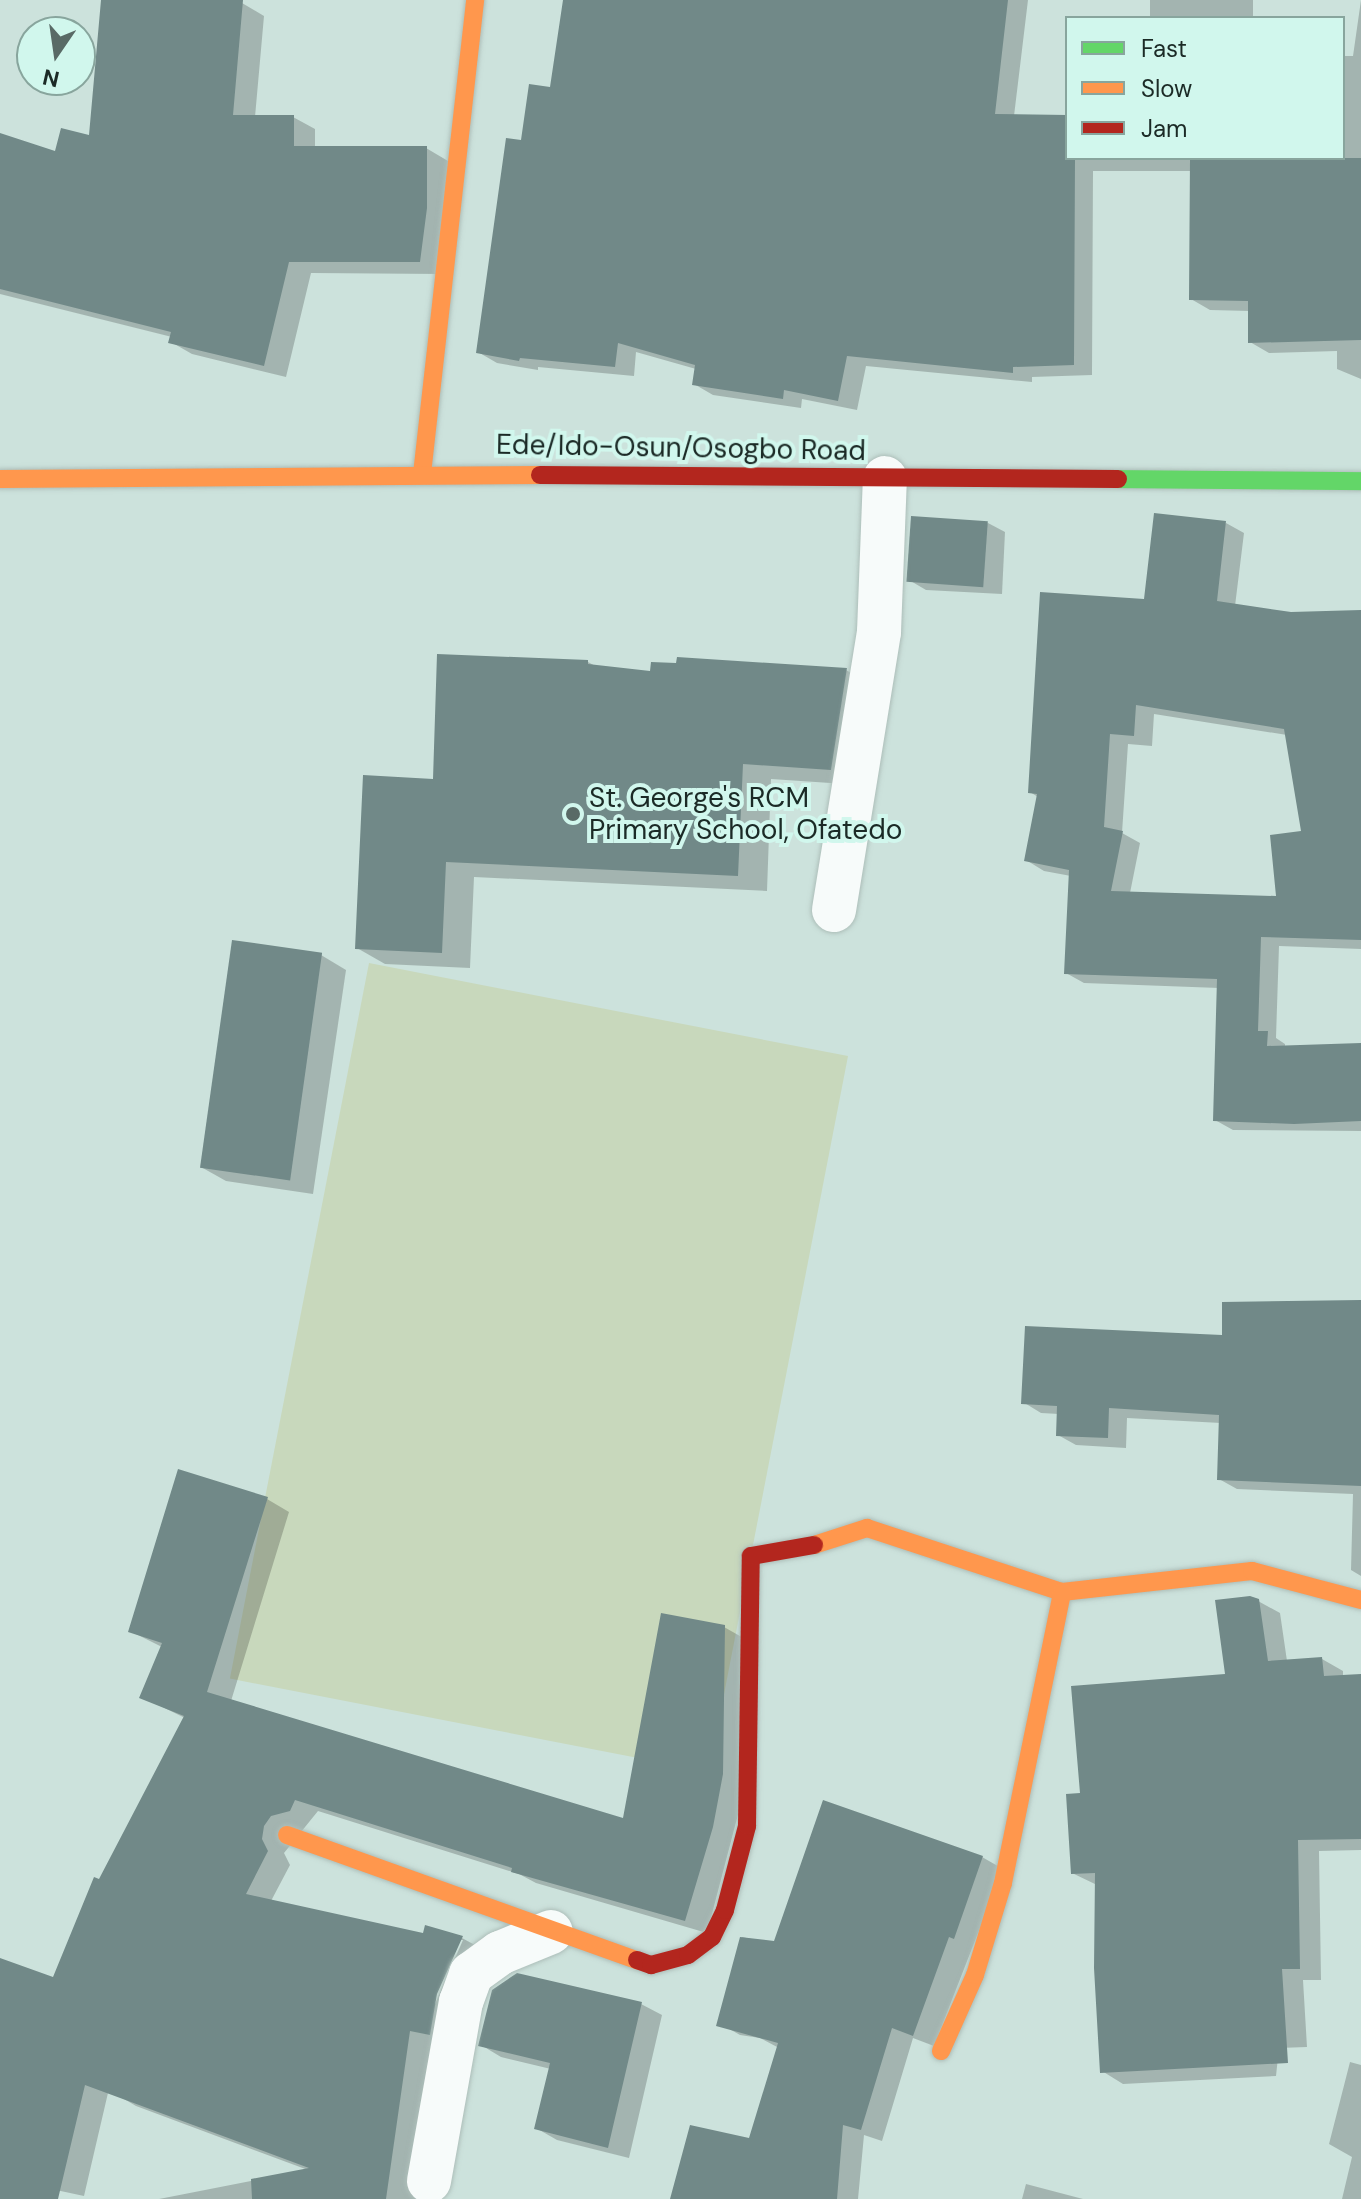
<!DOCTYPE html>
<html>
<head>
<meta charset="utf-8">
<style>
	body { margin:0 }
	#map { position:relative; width:1361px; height:2199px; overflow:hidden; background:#cce2dc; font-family:"DM Sans",sans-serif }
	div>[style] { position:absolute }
	.green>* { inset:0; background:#c8d8bc; transform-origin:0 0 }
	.shadow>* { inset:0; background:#0003; transform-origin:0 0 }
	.building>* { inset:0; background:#718988; transform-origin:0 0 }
	.roads { filter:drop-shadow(0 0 2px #adbeb9) drop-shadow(0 0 2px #adbeb9) }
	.street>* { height:44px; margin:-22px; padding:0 22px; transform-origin:22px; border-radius:22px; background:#f7fbfa }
	.fast>* { height:18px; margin:-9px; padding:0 9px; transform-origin:9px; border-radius:9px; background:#63d668 }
	.slow>* { height:18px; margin:-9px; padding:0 9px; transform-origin:9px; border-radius:9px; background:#ff974d }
	.jam>* { height:18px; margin:-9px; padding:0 9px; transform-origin:9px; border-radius:9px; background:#b3261e }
	.dots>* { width:22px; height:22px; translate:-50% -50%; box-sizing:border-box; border:4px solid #d1f7ed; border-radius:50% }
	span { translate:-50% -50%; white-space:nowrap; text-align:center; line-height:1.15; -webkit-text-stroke:8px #d1f7ed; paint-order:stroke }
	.street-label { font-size:28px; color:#1b2a26 }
	.poi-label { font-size:28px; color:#1b2a26 }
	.left { translate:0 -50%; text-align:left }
	.legend { position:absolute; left:1065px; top:16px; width:280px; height:144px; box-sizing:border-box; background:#d1f7ed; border:2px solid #88a59d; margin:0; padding:10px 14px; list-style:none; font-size:24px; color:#1b2a26 }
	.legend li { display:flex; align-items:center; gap:16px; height:40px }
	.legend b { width:40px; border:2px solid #88a59d }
	.north { position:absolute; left:16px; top:16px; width:80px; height:80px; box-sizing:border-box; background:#d1f7ed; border:2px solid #88a59d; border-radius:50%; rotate:193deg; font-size:22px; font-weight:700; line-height:32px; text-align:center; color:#1b2a26 }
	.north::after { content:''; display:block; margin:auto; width:28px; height:36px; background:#596a66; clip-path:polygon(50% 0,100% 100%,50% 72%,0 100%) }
</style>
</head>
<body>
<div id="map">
	<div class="green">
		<i style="left:369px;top:963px;width:488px;height:729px;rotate:11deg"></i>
	</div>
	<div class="shadow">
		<i style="clip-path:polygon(103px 0,242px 3px,264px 16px,255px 117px,293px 117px,315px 129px,315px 148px,426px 148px,448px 161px,442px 274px,311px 273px,286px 377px,192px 354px,171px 342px,172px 337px,0 294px,0 135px,57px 153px,91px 137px)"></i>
		<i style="clip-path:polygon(565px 0,1028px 0,1014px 116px,1067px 117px,1067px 158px,1343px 158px,1343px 56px,1353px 56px,1361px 0,1361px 379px,1337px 369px,1337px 351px,1269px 353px,1250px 342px,1250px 311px,1210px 310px,1191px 299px,1192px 171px,1093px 171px,1092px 375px,1032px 377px,1032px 382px,866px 366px,857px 410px,802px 399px,801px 408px,713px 395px,694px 384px,696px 369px,636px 352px,634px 376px,538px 367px,538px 370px,497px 363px,478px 352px,522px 142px,552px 89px)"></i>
		<i style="left:1150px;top:0;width:103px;height:18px"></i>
		<i style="clip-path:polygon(988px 523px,1005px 532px,1002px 594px,926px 590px,909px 580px)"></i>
		<i style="clip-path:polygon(evenodd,1226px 523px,1244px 533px,1235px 606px,1291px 614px,1361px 612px,1361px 949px,1279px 946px,1276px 1038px,1285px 1044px,1285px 1048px,1361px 1045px,1361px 1131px,1233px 1130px,1215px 1120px,1219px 988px,1084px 983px,1066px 973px,1071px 876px,1044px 871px,1026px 860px,1038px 797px,1030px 792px,1146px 601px,1226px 523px,1154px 714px,1287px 735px,1303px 833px,1278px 898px,1130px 893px,1140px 843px,1122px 833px,1128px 744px,1152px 746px,1154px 714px)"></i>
		<i style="clip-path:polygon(588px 662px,597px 667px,652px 674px,846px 670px,875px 687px,860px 785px,771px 779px,767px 891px,474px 877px,470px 968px,385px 964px,357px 948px,435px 781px)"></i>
		<i style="clip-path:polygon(321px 955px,346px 970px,313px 1194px,226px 1181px,201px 1167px)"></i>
		<i style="clip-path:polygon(1361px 1302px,1361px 1576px,1351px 1570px,1353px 1494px,1237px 1489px,1219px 1479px,1221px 1423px,1127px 1418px,1126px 1448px,1076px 1445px,1058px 1435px,1059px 1414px,1041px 1413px,1023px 1402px,1224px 1337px)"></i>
		<i style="clip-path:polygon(evenodd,267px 1499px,289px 1512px,231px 1701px,624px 1821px,724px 1627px,747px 1640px,745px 1788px,707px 1933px,536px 1883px,519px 1874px,318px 1811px,284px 1853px,290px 1865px,271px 1901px,424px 1935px,462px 1938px,484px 1950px,419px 2199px,159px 2199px,308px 2170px,136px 2106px,114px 2093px,111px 2080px,84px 2196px,0 2178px,0 1963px,54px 1980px,100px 1881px,185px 1718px,142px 1697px,162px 1647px,130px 1631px,267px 1499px,459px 1940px,463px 1940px,435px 2004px,432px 2002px,459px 1940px)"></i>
		<i style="clip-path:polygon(1258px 1601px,1280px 1613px,1287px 1661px,1322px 1659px,1343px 1671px,1343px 1677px,1361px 1676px,1361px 1850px,1319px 1851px,1321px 1980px,1303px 1980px,1307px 2047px,1279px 2048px,1276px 2076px,1123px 2084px,1102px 2071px,1097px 1885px,1072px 1873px,1082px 1795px,1227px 1676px)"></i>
		<i style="clip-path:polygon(982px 1857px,1003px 1869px,934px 2046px,913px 2038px,882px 2141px,864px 2135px,858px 2199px,743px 2199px,779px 2048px,760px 2038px,740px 2035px,719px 2023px,742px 1937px,775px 1944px)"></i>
		<i style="clip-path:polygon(641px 2004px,662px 2015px,629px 2158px,557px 2140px,536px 2128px,551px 2069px,501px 2057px,481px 2045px)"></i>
		<i style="clip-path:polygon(1350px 2062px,1361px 2065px,1361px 2199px,1342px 2199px,1352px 2157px,1329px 2144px)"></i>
		<i style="clip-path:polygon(1026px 2184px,1083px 2199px,1022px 2199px)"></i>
	</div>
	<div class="building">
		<i style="clip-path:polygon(101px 0,243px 0,233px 115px,294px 115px,294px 146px,427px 146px,427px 208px,420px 262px,289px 262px,264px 366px,168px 343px,171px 332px,0 289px,0 133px,55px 151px,61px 128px,89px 135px)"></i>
		<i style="clip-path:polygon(563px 0,1008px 0,995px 114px,1067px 115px,1067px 158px,1075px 158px,1074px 365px,1013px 367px,1013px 373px,847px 356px,838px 401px,784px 390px,783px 399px,692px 385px,695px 365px,618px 343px,615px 367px,520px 358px,519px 361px,476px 353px,506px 138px,521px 140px,529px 84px,550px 87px)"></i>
		<i style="clip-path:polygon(1190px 158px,1361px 158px,1361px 340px,1248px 343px,1248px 301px,1189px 300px)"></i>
		<i style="clip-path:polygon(evenodd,1154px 513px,1226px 521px,1217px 601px,1291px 612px,1361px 610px,1361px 940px,1261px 937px,1258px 1031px,1268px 1031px,1267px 1046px,1361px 1043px,1361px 1121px,1294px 1124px,1213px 1121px,1217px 979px,1064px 974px,1069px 870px,1024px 861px,1037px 794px,1028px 793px,1040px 592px,1144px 599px,1154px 513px,1136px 705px,1284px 729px,1301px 831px,1270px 835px,1276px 896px,1111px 891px,1123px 831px,1104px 827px,1110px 734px,1134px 736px,1136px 705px)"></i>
		<i style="left:911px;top:516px;width:77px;height:66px;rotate:4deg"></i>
		<i style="clip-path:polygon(437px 654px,588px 660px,588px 664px,650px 671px,651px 662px,676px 663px,677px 657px,847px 668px,831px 770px,743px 764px,738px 876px,446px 862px,442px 953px,355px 949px,363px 775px,433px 779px)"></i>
		<i style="left:232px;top:940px;width:91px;height:230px;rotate:8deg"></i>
		<i style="clip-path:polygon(1361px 1300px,1361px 1486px,1217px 1480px,1219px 1415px,1109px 1408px,1108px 1438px,1056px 1436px,1057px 1406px,1021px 1404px,1025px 1326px,1222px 1335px,1222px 1302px)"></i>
		<i style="clip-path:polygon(178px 1469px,268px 1497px,207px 1692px,623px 1818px,661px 1613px,725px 1625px,723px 1774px,713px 1827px,685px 1921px,511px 1872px,512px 1868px,295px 1800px,290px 1811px,271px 1816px,264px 1826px,262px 1839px,268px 1851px,246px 1894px,423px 1933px,425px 1925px,463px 1936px,437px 1994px,430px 2035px,410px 2031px,386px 2199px,252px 2199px,251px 2179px,309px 2168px,85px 2085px,58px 2199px,0 2199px,0 1958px,53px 1977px,94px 1877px,99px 1879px,184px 1716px,139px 1698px,162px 1643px,128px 1632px)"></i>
		<i style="clip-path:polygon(1250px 1596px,1259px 1599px,1268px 1661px,1322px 1657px,1324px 1676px,1361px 1674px,1361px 1839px,1298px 1840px,1300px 1969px,1282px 1969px,1288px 2063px,1100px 2073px,1094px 1968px,1095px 1873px,1071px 1874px,1066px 1794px,1080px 1793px,1071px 1686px,1225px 1674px,1215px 1600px)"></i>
		<i style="clip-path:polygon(823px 1800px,983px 1856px,954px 1939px,949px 1937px,913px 2036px,892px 2028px,861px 2130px,843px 2125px,837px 2199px,670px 2199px,690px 2125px,749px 2138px,778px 2043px,716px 2026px,740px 1937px,774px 1941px)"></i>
		<i style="clip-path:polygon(517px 1973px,642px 2002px,608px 2148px,534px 2129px,550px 2063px,478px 2046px,492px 1990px)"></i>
	</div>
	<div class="roads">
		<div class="street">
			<i style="left:834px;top:910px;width:282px;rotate:-80.8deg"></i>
			<i style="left:879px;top:632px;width:154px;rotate:-87.8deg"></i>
			<i style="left:429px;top:2181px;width:182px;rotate:-79.9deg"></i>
			<i style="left:461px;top:2002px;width:30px;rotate:-70deg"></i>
			<i style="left:471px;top:1974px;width:36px;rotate:-36deg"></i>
			<i style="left:500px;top:1953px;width:55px;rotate:-22.4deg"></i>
		</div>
		<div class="fast">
			<i style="left:1118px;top:479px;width:243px;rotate:0.5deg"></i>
		</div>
		<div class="slow">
			<i style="left:422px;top:474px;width:477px;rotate:-83.6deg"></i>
			<i style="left:0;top:479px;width:540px;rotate:-0.42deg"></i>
			<i style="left:814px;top:1545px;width:56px;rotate:-17.8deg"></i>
			<i style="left:867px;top:1528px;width:205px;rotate:18.2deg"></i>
			<i style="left:1062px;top:1592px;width:191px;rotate:-6.3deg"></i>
			<i style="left:1252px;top:1571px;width:113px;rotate:14.9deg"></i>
			<i style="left:287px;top:1835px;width:372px;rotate:19.7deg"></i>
			<i style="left:941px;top:2051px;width:83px;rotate:-65.9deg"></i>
			<i style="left:975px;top:1975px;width:96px;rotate:-73.1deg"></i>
			<i style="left:1003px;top:1883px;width:297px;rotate:-78.5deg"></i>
		</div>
		<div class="jam">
			<i style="left:540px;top:475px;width:578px;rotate:0.4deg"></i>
			<i style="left:637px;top:1960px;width:15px;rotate:20deg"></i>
			<i style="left:651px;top:1965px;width:38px;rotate:-15deg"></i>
			<i style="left:688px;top:1955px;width:30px;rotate:-37deg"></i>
			<i style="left:712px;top:1937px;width:30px;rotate:-64deg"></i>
			<i style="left:725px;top:1910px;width:87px;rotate:-75.3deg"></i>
			<i style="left:747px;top:1826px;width:270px;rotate:-89.2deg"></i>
			<i style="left:751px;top:1556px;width:64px;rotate:-9.9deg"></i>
		</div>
	</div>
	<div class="dots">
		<i style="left:573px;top:814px;background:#596a66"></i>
	</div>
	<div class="street-label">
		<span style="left:681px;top:448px;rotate:1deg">Ede/Ido-Osun/Osogbo Road</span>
	</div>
	<div class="poi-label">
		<span class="left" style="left:589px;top:814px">St. George's RCM<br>Primary School, Ofatedo</span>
	</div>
	<ul class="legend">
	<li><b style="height:10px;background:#63d668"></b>Fast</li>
	<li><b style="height:10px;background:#ff974d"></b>Slow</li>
	<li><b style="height:10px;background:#b3261e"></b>Jam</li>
	</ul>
	<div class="north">N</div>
</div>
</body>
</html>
